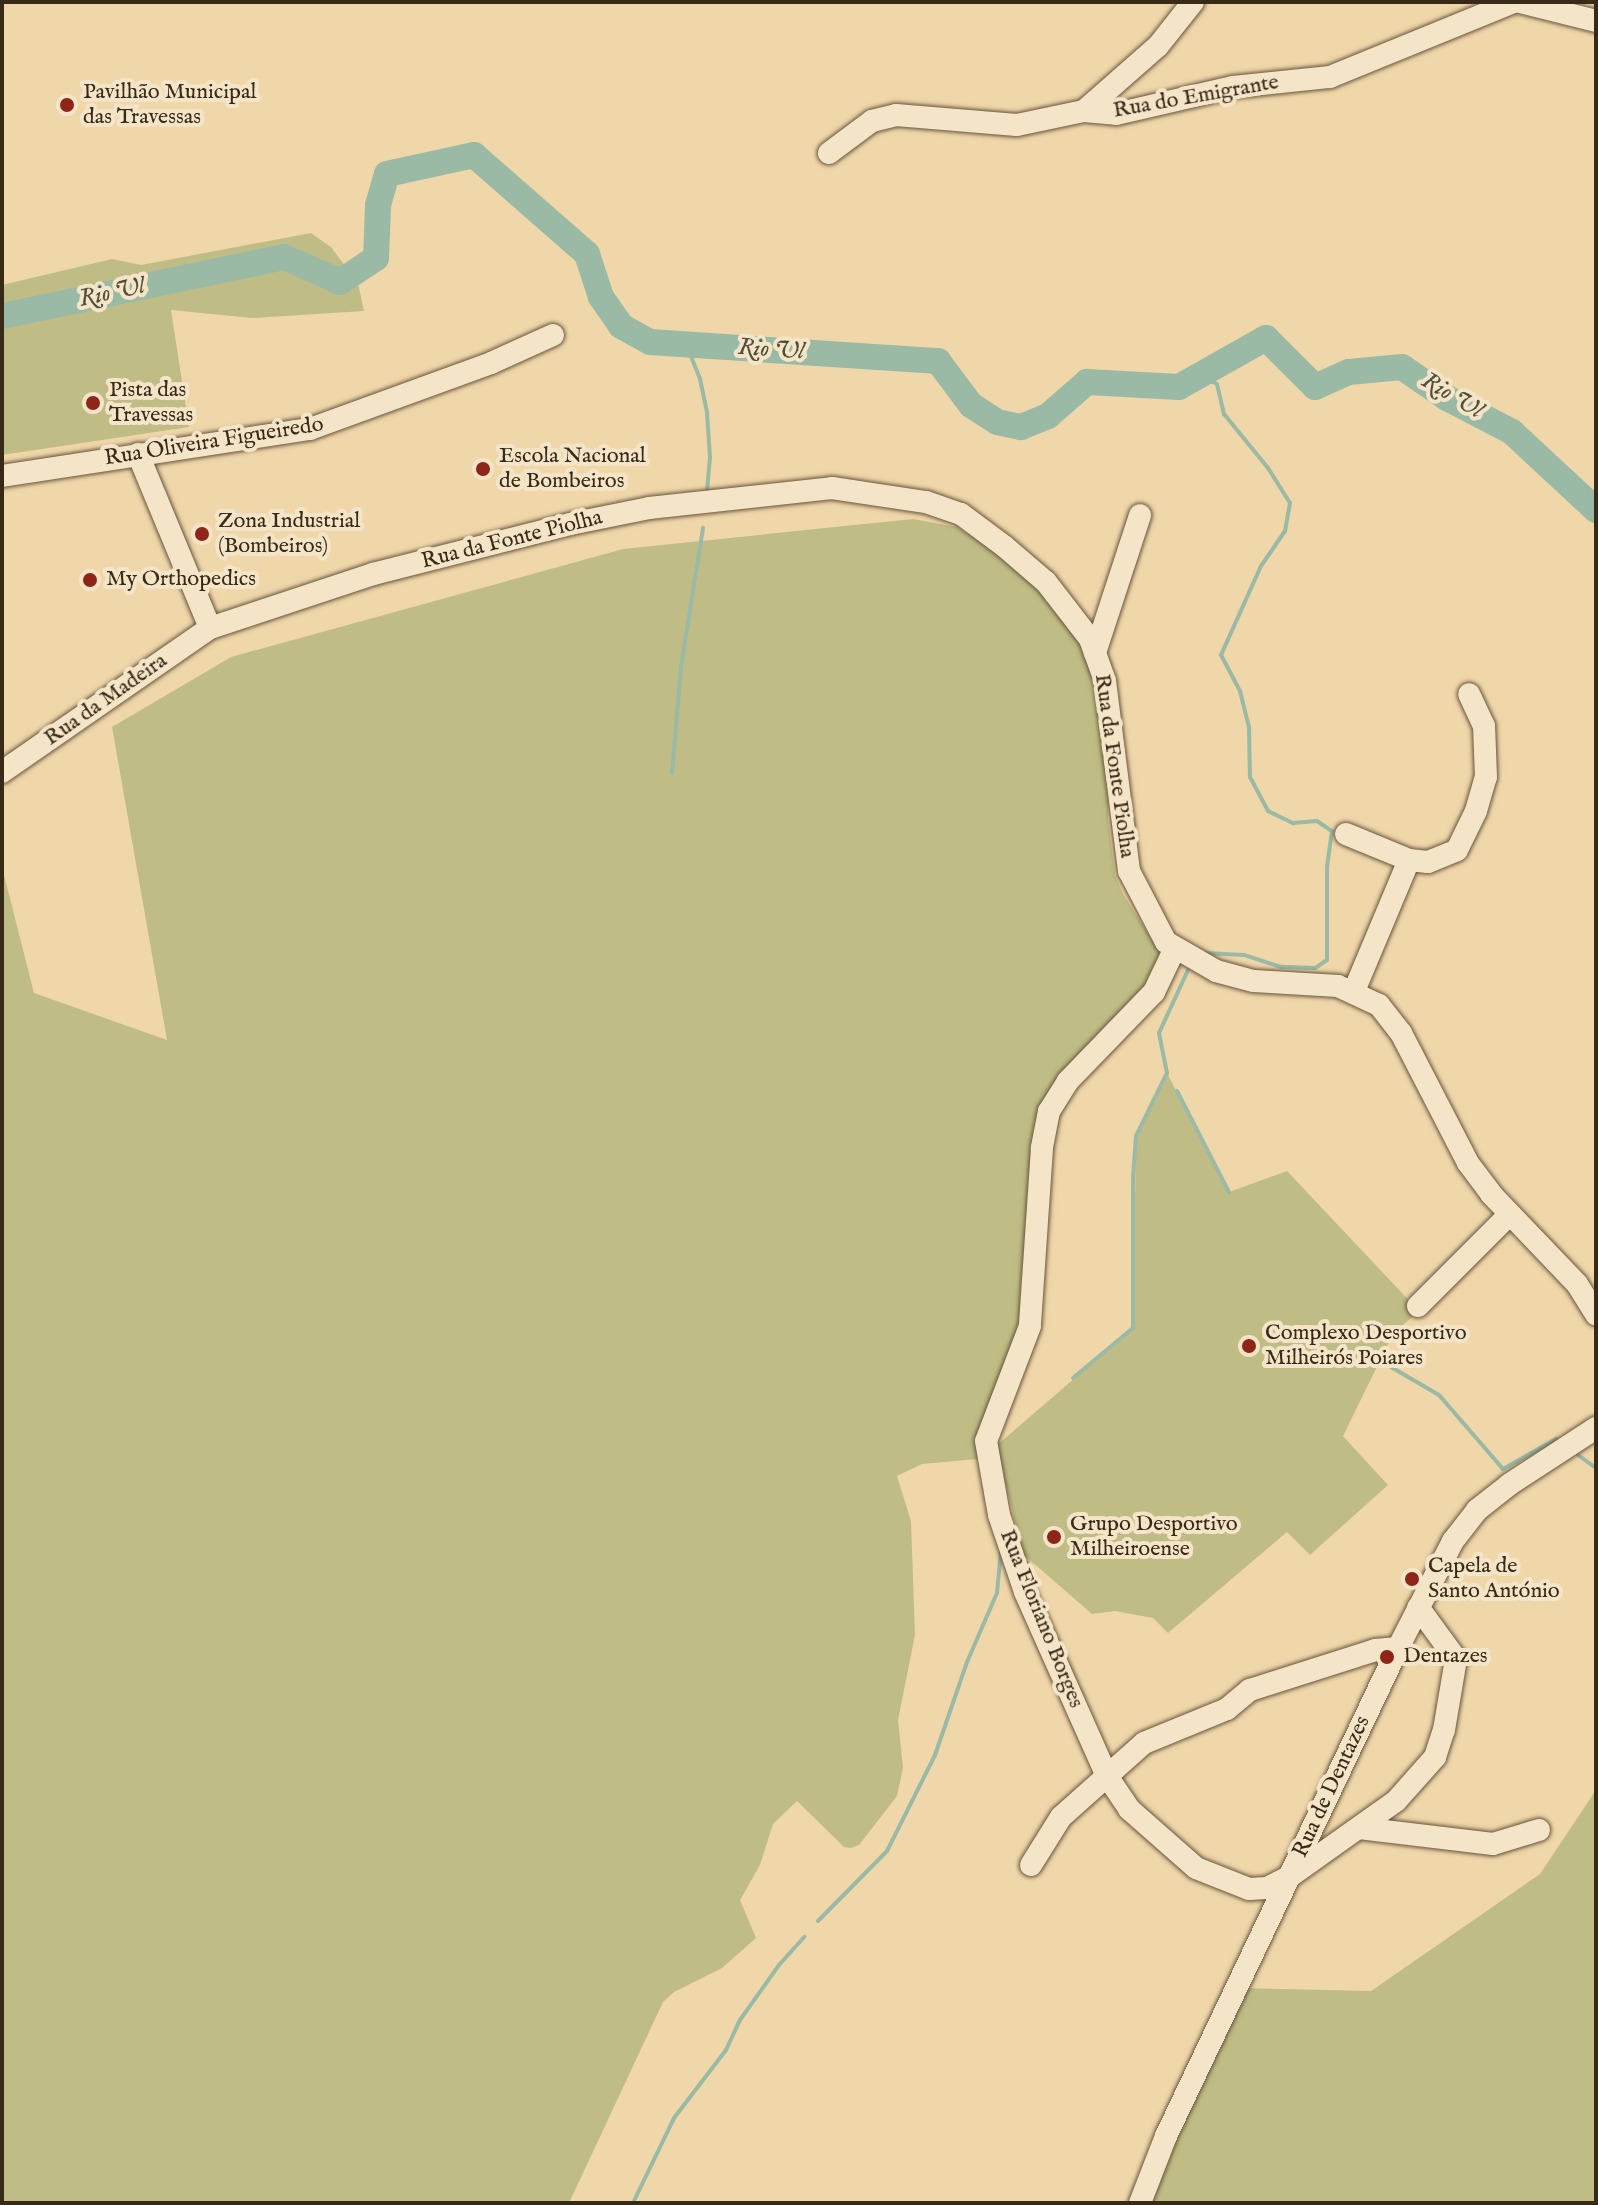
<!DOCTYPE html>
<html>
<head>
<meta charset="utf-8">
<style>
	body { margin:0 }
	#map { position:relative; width:1598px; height:2205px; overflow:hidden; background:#f0d7aa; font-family:"IM FELL English",serif }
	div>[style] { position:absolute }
	.green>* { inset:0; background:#bfbd85 }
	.stream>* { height:4px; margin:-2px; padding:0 2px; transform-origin:2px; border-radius:2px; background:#9abaa6 }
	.river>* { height:26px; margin:-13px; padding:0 13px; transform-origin:13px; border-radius:13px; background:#9abaa6 }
	.roads { filter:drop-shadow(0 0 2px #67553c) drop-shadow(0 0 2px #67553c) }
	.minor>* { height:22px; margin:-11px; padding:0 11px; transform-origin:11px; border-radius:11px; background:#f5e5c8 }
	.dots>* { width:22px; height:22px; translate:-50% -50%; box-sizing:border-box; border:4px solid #f5e5c8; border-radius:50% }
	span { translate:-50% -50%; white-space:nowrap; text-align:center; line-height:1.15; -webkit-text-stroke:8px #f5e5c8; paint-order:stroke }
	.poi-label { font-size:22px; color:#392a18 }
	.left { translate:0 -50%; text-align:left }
	.street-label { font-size:22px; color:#392a18 }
	.water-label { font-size:24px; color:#514e3c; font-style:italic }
	.frame { position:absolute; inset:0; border:4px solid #392a18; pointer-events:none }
</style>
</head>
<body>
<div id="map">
	<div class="green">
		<i style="clip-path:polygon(311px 233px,331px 247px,358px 283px,364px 311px,252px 318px,171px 310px,189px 427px,2px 455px,2px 285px,112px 259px,141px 265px)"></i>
		<i style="clip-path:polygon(913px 519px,957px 527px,988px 546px,1061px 611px,1091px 661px,1109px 752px,1108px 820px,1115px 875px,1123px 894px,1162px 956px,1160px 971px,1046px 1098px,1026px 1311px,977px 1459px,922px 1464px,897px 1476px,911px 1521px,915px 1635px,898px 1720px,903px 1768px,897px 1796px,859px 1845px,851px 1848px,844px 1847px,797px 1801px,773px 1824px,760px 1865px,740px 1900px,756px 1938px,722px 1968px,674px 1992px,663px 2002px,569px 2203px,2px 2203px,2px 867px,34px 993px,167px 1040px,112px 727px,231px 657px,623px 549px)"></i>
		<i style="clip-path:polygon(1167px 1073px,1229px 1192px,1287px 1171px,1419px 1311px,1393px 1334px,1343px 1436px,1388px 1485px,1310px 1555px,1287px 1532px,1168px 1633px,1153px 1618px,1115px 1611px,1092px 1614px,1024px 1555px,996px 1446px,1133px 1328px,1136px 1136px)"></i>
		<i style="clip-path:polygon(1596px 1790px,1596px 2203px,1141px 2203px,1236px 1988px,1371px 1991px,1540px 1874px)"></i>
	</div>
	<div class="stream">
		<i style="left:686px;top:344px;width:38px;rotate:68deg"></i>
		<i style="left:700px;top:379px;width:35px;rotate:78deg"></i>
		<i style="left:707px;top:413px;width:44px;rotate:86.1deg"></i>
		<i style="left:710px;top:457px;width:37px;rotate:95deg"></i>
		<i style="left:1200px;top:375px;width:19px;rotate:28deg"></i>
		<i style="left:1217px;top:384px;width:31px;rotate:77deg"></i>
		<i style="left:1224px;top:414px;width:70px;rotate:50.8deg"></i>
		<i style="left:1268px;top:468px;width:41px;rotate:57.8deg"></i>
		<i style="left:1290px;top:503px;width:28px;rotate:100deg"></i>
		<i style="left:1285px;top:531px;width:42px;rotate:124.4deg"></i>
		<i style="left:1261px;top:566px;width:98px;rotate:114.2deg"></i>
		<i style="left:1221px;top:655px;width:41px;rotate:62.2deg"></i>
		<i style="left:1240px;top:691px;width:37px;rotate:76deg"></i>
		<i style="left:1249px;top:727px;width:50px;rotate:88.9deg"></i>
		<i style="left:1250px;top:777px;width:38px;rotate:62deg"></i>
		<i style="left:1268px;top:811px;width:28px;rotate:26deg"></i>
		<i style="left:1293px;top:823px;width:24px;rotate:-5deg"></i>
		<i style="left:1317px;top:821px;width:18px;rotate:34deg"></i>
		<i style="left:1332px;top:831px;width:37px;rotate:98deg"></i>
		<i style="left:1327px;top:868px;width:92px;rotate:90deg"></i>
		<i style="left:1327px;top:960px;width:14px;rotate:146deg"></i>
		<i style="left:1315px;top:968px;width:34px;rotate:-178deg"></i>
		<i style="left:1281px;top:967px;width:39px;rotate:-162deg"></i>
		<i style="left:1244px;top:955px;width:40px;rotate:-177.1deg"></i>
		<i style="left:672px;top:773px;width:106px;rotate:-85.1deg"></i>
		<i style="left:681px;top:667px;width:141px;rotate:-81deg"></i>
		<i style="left:1177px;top:1091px;width:114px;rotate:62.8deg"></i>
		<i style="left:1379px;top:1360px;width:69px;rotate:30.3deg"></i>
		<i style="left:1439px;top:1395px;width:98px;rotate:49.1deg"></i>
		<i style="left:1503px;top:1469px;width:61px;rotate:-29.5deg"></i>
		<i style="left:1073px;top:1378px;width:78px;rotate:-39.8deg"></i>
		<i style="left:1133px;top:1328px;width:150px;rotate:-90deg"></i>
		<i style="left:1133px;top:1178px;width:42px;rotate:-85.9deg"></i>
		<i style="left:1136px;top:1136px;width:70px;rotate:-63.8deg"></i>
		<i style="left:1167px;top:1073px;width:41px;rotate:-101.3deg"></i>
		<i style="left:1159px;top:1033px;width:69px;rotate:-65.3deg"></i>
		<i style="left:1578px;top:1455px;width:22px;rotate:36deg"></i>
		<i style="left:818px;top:1921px;width:98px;rotate:-45.4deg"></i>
		<i style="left:887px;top:1851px;width:107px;rotate:-63.4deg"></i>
		<i style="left:935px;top:1755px;width:98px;rotate:-71deg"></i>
		<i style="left:967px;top:1662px;width:75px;rotate:-66.5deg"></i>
		<i style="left:997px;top:1593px;width:42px;rotate:-84.6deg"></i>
		<i style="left:633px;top:2203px;width:94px;rotate:-64.2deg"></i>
		<i style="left:674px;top:2118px;width:86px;rotate:-52.6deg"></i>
		<i style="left:726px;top:2050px;width:33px;rotate:-65deg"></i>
		<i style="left:740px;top:2020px;width:67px;rotate:-54.7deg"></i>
		<i style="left:779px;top:1965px;width:38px;rotate:-48deg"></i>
	</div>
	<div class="river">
		<i style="left:2px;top:316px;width:288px;rotate:-11.8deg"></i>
		<i style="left:284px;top:257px;width:61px;rotate:24.1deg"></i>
		<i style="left:340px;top:282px;width:43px;rotate:-33.7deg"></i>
		<i style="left:376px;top:258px;width:53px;rotate:-87.8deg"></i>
		<i style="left:378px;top:205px;width:32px;rotate:-74deg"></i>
		<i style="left:387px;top:174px;width:89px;rotate:-12.3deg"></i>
		<i style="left:474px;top:155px;width:150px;rotate:41.2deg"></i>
		<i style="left:587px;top:254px;width:45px;rotate:72deg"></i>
		<i style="left:601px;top:297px;width:35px;rotate:55deg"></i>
		<i style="left:621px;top:326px;width:33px;rotate:29deg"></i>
		<i style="left:650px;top:342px;width:289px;rotate:3.8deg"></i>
		<i style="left:938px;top:361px;width:55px;rotate:53.1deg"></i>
		<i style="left:971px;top:405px;width:31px;rotate:33deg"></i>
		<i style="left:997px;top:422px;width:25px;rotate:12deg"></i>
		<i style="left:1021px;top:427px;width:29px;rotate:-22deg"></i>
		<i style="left:1048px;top:416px;width:52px;rotate:-41.1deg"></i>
		<i style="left:1087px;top:382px;width:92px;rotate:3.1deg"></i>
		<i style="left:1179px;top:387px;width:100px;rotate:-29.4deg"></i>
		<i style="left:1266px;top:338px;width:69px;rotate:45deg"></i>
		<i style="left:1315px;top:387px;width:37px;rotate:-24deg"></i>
		<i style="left:1349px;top:372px;width:53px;rotate:-5.4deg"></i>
		<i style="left:1402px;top:367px;width:55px;rotate:34.6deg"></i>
		<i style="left:1447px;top:398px;width:73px;rotate:27.6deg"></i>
		<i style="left:1512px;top:432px;width:115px;rotate:42.9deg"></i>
	</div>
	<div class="roads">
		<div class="minor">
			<i style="left:1520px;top:2px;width:78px;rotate:14deg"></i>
			<i style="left:1084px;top:111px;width:98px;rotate:-41.3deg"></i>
			<i style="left:1158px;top:46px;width:56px;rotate:-51.5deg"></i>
			<i style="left:829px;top:153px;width:54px;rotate:-36.7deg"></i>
			<i style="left:872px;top:121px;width:25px;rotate:-14deg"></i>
			<i style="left:896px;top:115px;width:121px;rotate:4.7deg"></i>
			<i style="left:1017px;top:125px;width:68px;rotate:-11.8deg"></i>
			<i style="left:1084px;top:111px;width:32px;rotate:5deg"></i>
			<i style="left:1116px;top:114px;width:120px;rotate:-13deg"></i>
			<i style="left:1233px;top:87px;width:98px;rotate:-5.9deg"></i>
			<i style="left:1330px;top:77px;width:199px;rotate:-22.2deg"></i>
			<i style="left:138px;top:454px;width:188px;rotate:67.5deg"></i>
			<i style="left:2px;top:476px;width:312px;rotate:-8.7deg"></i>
			<i style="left:310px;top:429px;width:193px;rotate:-20deg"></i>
			<i style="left:491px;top:363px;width:68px;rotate:-24.3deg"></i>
			<i style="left:1095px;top:653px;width:145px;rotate:-71.9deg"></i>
			<i style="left:2px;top:772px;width:253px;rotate:-34.7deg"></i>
			<i style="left:210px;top:628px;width:172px;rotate:-18.3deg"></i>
			<i style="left:373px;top:574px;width:203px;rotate:-14.2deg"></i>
			<i style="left:570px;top:524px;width:81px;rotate:-11.4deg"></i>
			<i style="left:649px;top:508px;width:184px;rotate:-6.2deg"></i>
			<i style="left:832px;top:488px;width:95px;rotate:8.5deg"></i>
			<i style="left:926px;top:502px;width:37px;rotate:19deg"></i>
			<i style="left:961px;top:514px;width:54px;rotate:36.7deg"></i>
			<i style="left:1004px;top:546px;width:55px;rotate:40.6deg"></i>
			<i style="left:1046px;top:582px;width:72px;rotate:52.3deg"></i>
			<i style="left:1090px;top:639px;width:45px;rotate:70.3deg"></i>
			<i style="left:1105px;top:681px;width:192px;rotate:82.8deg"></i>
			<i style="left:1129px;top:871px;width:80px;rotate:62.5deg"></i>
			<i style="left:1166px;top:942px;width:58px;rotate:30.1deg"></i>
			<i style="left:1216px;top:971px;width:39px;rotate:15deg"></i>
			<i style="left:1254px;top:981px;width:84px;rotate:3.4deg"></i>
			<i style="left:1338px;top:986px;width:45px;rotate:24.9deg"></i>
			<i style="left:1379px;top:1005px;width:36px;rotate:52deg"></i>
			<i style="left:1401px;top:1033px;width:146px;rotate:62.7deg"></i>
			<i style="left:1468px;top:1163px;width:39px;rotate:53deg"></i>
			<i style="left:1491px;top:1194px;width:124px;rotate:46.3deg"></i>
			<i style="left:1577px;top:1284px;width:36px;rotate:58deg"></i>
			<i style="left:1346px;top:834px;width:68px;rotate:22.4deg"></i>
			<i style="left:1175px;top:948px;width:49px;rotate:115.5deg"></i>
			<i style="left:1154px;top:992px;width:124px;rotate:134deg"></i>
			<i style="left:1068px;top:1081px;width:36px;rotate:122deg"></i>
			<i style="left:1049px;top:1111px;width:38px;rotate:101deg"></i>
			<i style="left:1042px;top:1148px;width:178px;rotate:93.9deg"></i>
			<i style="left:1030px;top:1326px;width:123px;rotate:110.9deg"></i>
			<i style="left:986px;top:1441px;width:75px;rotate:80deg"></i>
			<i style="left:999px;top:1515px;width:81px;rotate:71.3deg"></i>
			<i style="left:1025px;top:1592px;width:201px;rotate:66deg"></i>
			<i style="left:1107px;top:1776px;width:40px;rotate:56deg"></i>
			<i style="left:1129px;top:1809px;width:89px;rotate:41.4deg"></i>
			<i style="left:1196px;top:1868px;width:57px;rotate:21.6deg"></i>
			<i style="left:1249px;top:1889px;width:18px;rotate:-3deg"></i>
			<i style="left:1267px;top:1888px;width:25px;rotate:-27deg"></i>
			<i style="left:1289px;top:1877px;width:131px;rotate:-35.4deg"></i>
			<i style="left:1396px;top:1801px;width:59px;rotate:-48.4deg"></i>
			<i style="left:1435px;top:1757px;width:28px;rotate:-72deg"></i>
			<i style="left:1444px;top:1730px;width:72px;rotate:-80.4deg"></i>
			<i style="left:1456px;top:1659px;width:64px;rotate:-126.2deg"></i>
			<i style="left:1354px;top:991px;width:142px;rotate:-67.2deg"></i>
			<i style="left:1409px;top:860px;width:19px;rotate:6deg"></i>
			<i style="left:1428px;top:862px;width:31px;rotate:-22deg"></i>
			<i style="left:1457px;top:850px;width:43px;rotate:-64deg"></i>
			<i style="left:1476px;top:811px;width:35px;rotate:-74deg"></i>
			<i style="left:1486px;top:777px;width:51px;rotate:-92.2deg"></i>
			<i style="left:1484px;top:726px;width:35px;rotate:-115deg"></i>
			<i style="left:1418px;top:1306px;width:130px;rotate:-45deg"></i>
			<i style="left:1359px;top:1828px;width:135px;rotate:6.8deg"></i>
			<i style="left:1493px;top:1844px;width:48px;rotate:-16.9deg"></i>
			<i style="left:1031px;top:1865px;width:57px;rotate:-58deg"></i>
			<i style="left:1061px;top:1817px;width:111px;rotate:-41.7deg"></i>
			<i style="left:1144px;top:1743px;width:90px;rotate:-22.3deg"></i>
			<i style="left:1227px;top:1709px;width:30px;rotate:-40deg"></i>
			<i style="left:1250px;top:1690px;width:131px;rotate:-17.7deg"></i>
			<i style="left:1375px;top:1650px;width:23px;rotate:-5deg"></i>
			<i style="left:1140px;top:2203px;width:72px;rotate:-68.8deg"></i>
			<i style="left:1166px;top:2136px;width:540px;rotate:-64.57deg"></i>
			<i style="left:1398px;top:1648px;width:120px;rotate:-62.8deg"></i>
			<i style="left:1453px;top:1541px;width:39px;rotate:-52deg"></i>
			<i style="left:1477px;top:1510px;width:42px;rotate:-38.2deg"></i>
			<i style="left:1510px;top:1484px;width:103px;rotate:-33.1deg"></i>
		</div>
	</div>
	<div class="dots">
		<i style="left:67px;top:105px;background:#8f2418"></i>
		<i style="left:93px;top:403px;background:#8f2418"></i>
		<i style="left:483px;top:469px;background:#8f2418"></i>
		<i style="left:202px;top:534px;background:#8f2418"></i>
		<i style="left:90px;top:580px;background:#8f2418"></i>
		<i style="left:1249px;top:1346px;background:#8f2418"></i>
		<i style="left:1054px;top:1537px;background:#8f2418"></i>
		<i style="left:1412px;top:1579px;background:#8f2418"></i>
		<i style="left:1387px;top:1657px;background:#8f2418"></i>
	</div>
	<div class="poi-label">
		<span class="left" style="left:83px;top:105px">Pavilhão Municipal<br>das Travessas</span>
		<span class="left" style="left:109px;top:403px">Pista das<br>Travessas</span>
		<span class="left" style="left:499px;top:469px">Escola Nacional<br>de Bombeiros</span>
		<span class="left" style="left:218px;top:534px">Zona Industrial<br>(Bombeiros)</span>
		<span class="left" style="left:106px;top:580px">My Orthopedics</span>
		<span class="left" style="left:1265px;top:1346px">Complexo Desportivo<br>Milheirós Poiares</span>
		<span class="left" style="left:1070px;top:1537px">Grupo Desportivo<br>Milheiroense</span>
		<span class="left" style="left:1428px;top:1579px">Capela de<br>Santo António</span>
		<span class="left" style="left:1403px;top:1657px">Dentazes</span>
	</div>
	<div class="street-label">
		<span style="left:1196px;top:97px;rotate:-10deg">Rua do Emigrante</span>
		<span style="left:214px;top:442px;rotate:-9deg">Rua Oliveira Figueiredo</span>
		<span style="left:512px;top:540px;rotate:-14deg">Rua da Fonte Piolha</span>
		<span style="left:106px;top:700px;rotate:-35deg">Rua da Madeira</span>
		<span style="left:1114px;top:766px;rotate:82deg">Rua da Fonte Piolha</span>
		<span style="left:1041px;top:1619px;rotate:68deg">Rua Floriano Borges</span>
		<span style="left:1332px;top:1787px;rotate:-65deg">Rua de Dentazes</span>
	</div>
	<div class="water-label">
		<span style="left:112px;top:293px;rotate:-12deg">Rio Ul</span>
		<span style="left:771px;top:350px;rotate:4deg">Rio Ul</span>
		<span style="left:1452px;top:396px;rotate:31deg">Rio Ul</span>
	</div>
	<div class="frame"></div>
</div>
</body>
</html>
